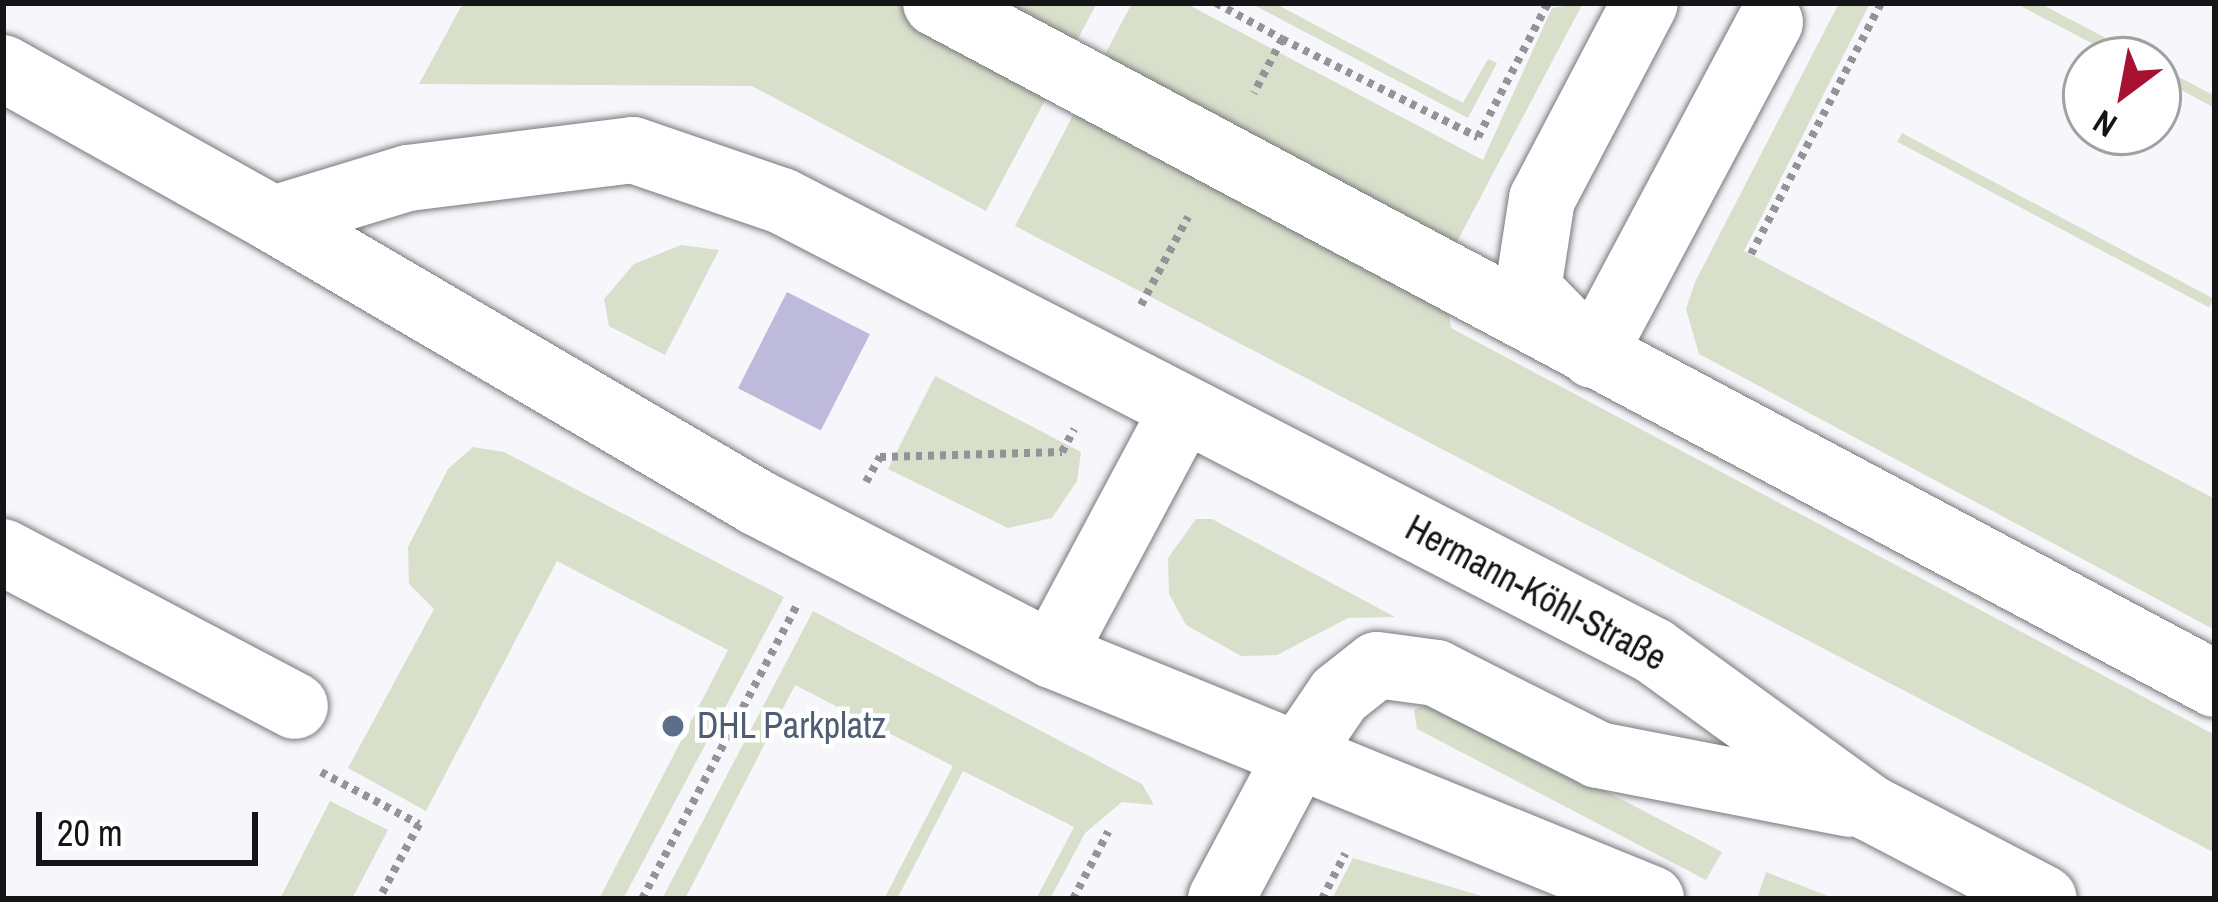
<!DOCTYPE html>
<html>
<head>
<meta charset="utf-8">
<style>
	body { margin:0 }
	#map { position:relative; width:2218px; height:902px; overflow:hidden; background:#f6f6fb; font-family:"Archivo Narrow",sans-serif }
	div>[style] { position:absolute }
	.green>* { inset:0; background:#d8e0cb; transform-origin:0 0 }
	.building>* { inset:0; background:#bdbadb; transform-origin:0 0 }
	.path>* { height:8px; margin-top:-4px; transform-origin:0; background:repeating-linear-gradient(90deg,#949498 0 6px,transparent 0 12px) }
	.roads { filter:drop-shadow(0 0 3px #79797d) drop-shadow(0 0 3px #79797d) }
	.minor>* { height:66px; margin:-33px; padding:0 33px; transform-origin:33px; border-radius:33px; background:#fff }
	.dots>* { width:33px; height:33px; translate:-50% -50%; box-sizing:border-box; border:6px solid #fff; border-radius:50% }
	span { translate:-50% -50%; white-space:nowrap; text-align:center; line-height:1.15; -webkit-text-stroke:9px #fff; paint-order:stroke }
	.street-label { font-size:36px; color:#151517 }
	.service-label { font-size:36px; color:#4e5e75 }
	.left { translate:0 -50%; text-align:left }
	.frame { position:absolute; inset:0; border:6px solid #151517; pointer-events:none }
	.north { position:absolute; left:2062px; top:36px; width:120px; height:120px; box-sizing:border-box; background:#fff; border:3px solid #a1a1a2; border-radius:50%; rotate:212deg; font-size:33px; font-weight:700; line-height:48px; text-align:center; color:#151517 }
	.north::after { content:''; display:block; margin:auto; width:42px; height:54px; background:#a91133; clip-path:polygon(50% 0,100% 100%,50% 72%,0 100%) }
	.scale { position:absolute; left:36px; top:812px; width:222px; height:54px; box-sizing:border-box; border:6px solid #151517; border-top:0; padding-left:15px; font-size:36px; line-height:42px; white-space:nowrap; color:#151517; -webkit-text-stroke:9px #fff; paint-order:stroke }
</style>
</head>
<body>
<div id="map">
	<div class="green">
		<i style="clip-path:polygon(463px 3px,1097px 3px,986px 211px,752px 86px,419px 84px)"></i>
		<i style="clip-path:polygon(1132px 3px,1185px 3px,1483px 160px,1552px 8px,1583px 3px,1442px 270px,1451px 328px,2215px 735px,2215px 853px,1015px 226px)"></i>
		<i style="clip-path:polygon(1250px 3px,1274px 3px,1463px 103px,1488px 59px,1497px 63px,1468px 118px)"></i>
		<i style="clip-path:polygon(1839px 3px,1870px 3px,1744px 251px,2215px 499px,2215px 630px,1699px 354px,1686px 309px,1695px 282px)"></i>
		<i style="clip-path:polygon(2015px 3px,2039px 3px,2148px 60px,2124px 60px)"></i>
		<i style="clip-path:polygon(2158px 66px,2215px 96px,2215px 108px,2158px 78px)"></i>
		<i style="left:1902px;top:133px;width:353px;height:10px;rotate:28deg"></i>
		<i style="clip-path:polygon(681px 245px,719px 250px,665px 355px,609px 326px,604px 299px,634px 264px)"></i>
		<i style="clip-path:polygon(935px 376px,1081px 452px,1077px 481px,1052px 518px,1008px 528px,888px 469px)"></i>
		<i style="clip-path:polygon(473px 447px,504px 452px,784px 597px,623px 899px,599px 899px,728px 650px,557px 561px,426px 811px,348px 768px,434px 609px,409px 584px,408px 547px,448px 469px)"></i>
		<i style="clip-path:polygon(1196px 519px,1212px 519px,1395px 617px,1348px 618px,1277px 655px,1241px 656px,1186px 625px,1169px 594px,1168px 558px)"></i>
		<i style="clip-path:polygon(813px 611px,1142px 784px,1154px 805px,1122px 802px,1085px 833px,1050px 899px,1036px 899px,1074px 827px,963px 771px,897px 899px,884px 899px,953px 766px,795px 685px,685px 899px,662px 899px)"></i>
		<i style="clip-path:polygon(1434px 701px,1722px 852px,1706px 880px,1417px 729px,1414px 710px)"></i>
		<i style="clip-path:polygon(330px 801px,388px 830px,352px 899px,280px 899px)"></i>
		<i style="clip-path:polygon(1353px 858px,1492px 899px,1332px 899px)"></i>
		<i style="clip-path:polygon(1766px 872px,1836px 899px,1757px 899px)"></i>
	</div>
	<div class="building">
		<i style="left:787px;top:292px;width:93px;height:108px;rotate:27deg"></i>
	</div>
	<div class="path">
		<i style="left:1216px;top:3px;width:75px;rotate:28.6deg"></i>
		<i style="left:1282px;top:39px;width:61px;rotate:117.4deg"></i>
		<i style="left:1282px;top:39px;width:219px;rotate:26.6deg"></i>
		<i style="left:1478px;top:137px;width:151px;rotate:-62.4deg"></i>
		<i style="left:1751px;top:254px;width:283px;rotate:-62.6deg"></i>
		<i style="left:1141px;top:305px;width:100px;rotate:-61.9deg"></i>
		<i style="left:866px;top:482px;width:29px;rotate:-61deg"></i>
		<i style="left:880px;top:457px;width:182px;rotate:-1.6deg"></i>
		<i style="left:1062px;top:452px;width:26px;rotate:-62deg"></i>
		<i style="left:321px;top:772px;width:111px;rotate:28deg"></i>
		<i style="left:419px;top:824px;width:85px;rotate:118.1deg"></i>
		<i style="left:642px;top:899px;width:332px;rotate:-62.2deg"></i>
		<i style="left:1073px;top:899px;width:76px;rotate:-62.4deg"></i>
		<i style="left:1322px;top:899px;width:51px;rotate:-62.9deg"></i>
	</div>
	<div class="roads">
		<div class="minor">
			<i style="left:936px;top:3px;width:1449px;rotate:28.03deg"></i>
			<i style="left:3px;top:68px;width:309px;rotate:29.2deg"></i>
			<i style="left:273px;top:219px;width:141px;rotate:-16.9deg"></i>
			<i style="left:408px;top:178px;width:227px;rotate:-7.1deg"></i>
			<i style="left:633px;top:150px;width:157px;rotate:18.9deg"></i>
			<i style="left:782px;top:201px;width:981px;rotate:27.3deg"></i>
			<i style="left:1654px;top:651px;width:267px;rotate:36deg"></i>
			<i style="left:1870px;top:808px;width:196px;rotate:27.6deg"></i>
			<i style="left:273px;top:219px;width:562px;rotate:30.35deg"></i>
			<i style="left:758px;top:503px;width:331px;rotate:27.3deg"></i>
			<i style="left:1052px;top:655px;width:647px;rotate:22.16deg"></i>
			<i style="left:1578px;top:340px;width:71px;rotate:-134.4deg"></i>
			<i style="left:1528px;top:289px;width:91px;rotate:-81.2deg"></i>
			<i style="left:1542px;top:199px;width:221px;rotate:-62.3deg"></i>
			<i style="left:1593px;top:355px;width:377px;rotate:-62deg"></i>
			<i style="left:3px;top:552px;width:330px;rotate:27.8deg"></i>
			<i style="left:1052px;top:655px;width:278px;rotate:-61.9deg"></i>
			<i style="left:1221px;top:899px;width:157px;rotate:-62deg"></i>
			<i style="left:1295px;top:760px;width:78px;rotate:-55.9deg"></i>
			<i style="left:1339px;top:695px;width:48px;rotate:-38.3deg"></i>
			<i style="left:1377px;top:665px;width:60px;rotate:7.7deg"></i>
			<i style="left:1436px;top:673px;width:182px;rotate:26.8deg"></i>
			<i style="left:1598px;top:755px;width:256px;rotate:11deg"></i>
		</div>
	</div>
	<div class="dots">
		<i style="left:673px;top:726px;background:#5c6f8a"></i>
	</div>
	<div class="street-label">
		<span style="left:1536px;top:593px;rotate:28deg">Hermann-Köhl-Straße</span>
	</div>
	<div class="service-label">
		<span class="left" style="left:697px;top:726px">DHL Parkplatz</span>
	</div>
	<div class="frame"></div>
	<div class="north">N</div>
	<div class="scale">20 m</div>
</div>
</body>
</html>
